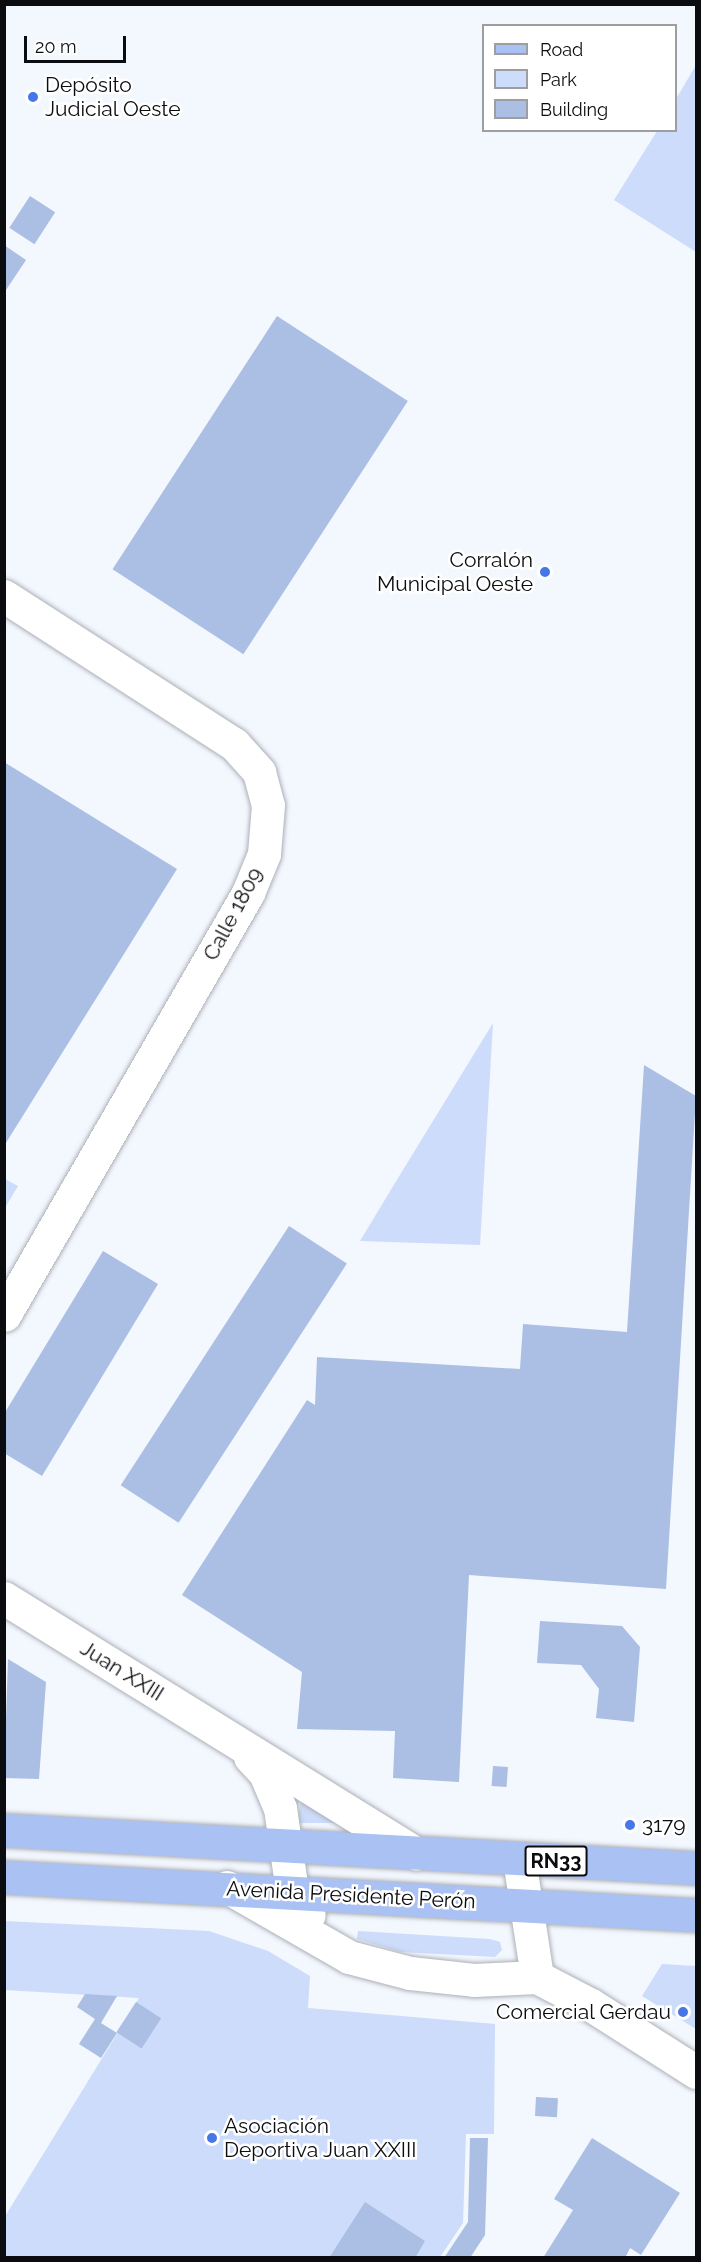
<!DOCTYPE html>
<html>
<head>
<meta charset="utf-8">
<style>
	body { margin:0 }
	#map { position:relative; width:701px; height:2262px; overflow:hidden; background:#f3f7fe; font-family:Raleway,sans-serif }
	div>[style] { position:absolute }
	.green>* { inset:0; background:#cddcfa }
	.building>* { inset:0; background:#abbee4; transform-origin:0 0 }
	.roads { filter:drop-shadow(0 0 2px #acb0b7) drop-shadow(0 0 2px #acb0b7) }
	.minor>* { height:33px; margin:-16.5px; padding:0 16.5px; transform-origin:16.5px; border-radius:16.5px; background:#fff }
	.major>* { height:33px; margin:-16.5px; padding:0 16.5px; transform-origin:16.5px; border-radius:16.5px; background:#aac1f4 }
	.dots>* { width:16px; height:16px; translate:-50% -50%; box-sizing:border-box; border:3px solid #fff; border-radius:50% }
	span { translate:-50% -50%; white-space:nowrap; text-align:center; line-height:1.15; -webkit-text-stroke:5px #fff; paint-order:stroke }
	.shield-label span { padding:2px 4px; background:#fff; border:2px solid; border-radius:4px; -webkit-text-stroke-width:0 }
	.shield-label { font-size:20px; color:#0b0c0f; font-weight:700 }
	.poi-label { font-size:21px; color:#0b0c0f }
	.left { translate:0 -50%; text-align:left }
	.right { translate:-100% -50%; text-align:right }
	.street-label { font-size:21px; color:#0b0c0f }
	.frame { position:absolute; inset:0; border:6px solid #0b0c0f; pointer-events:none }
	.legend { position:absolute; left:482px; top:24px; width:195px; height:108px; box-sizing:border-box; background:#fff; border:2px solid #9d9e9f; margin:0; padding:8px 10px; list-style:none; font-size:18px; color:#0b0c0f }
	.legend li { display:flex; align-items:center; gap:12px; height:30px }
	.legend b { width:30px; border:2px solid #9d9e9f }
	.scale { position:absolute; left:24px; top:36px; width:102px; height:27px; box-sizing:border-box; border:3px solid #0b0c0f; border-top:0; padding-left:8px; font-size:18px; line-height:21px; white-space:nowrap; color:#0b0c0f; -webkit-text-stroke:4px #fff; paint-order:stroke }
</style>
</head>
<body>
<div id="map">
	<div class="green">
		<i style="clip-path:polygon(696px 65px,696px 252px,614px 200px,657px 131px,676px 130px,676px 99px)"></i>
		<i style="clip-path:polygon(493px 1023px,480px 1245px,360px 1241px,395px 1183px)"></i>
		<i style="clip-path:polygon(5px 1179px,18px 1186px,5px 1208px)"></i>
		<i style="clip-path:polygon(302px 1797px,339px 1823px,297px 1823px)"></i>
		<i style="clip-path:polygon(5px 1921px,209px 1931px,268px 1951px,310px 1976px,308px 2008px,495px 2024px,494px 2134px,466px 2134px,463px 2223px,440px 2257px,5px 2257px,4px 2218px,139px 1998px,5px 1990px)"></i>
		<i style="clip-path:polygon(358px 1931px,490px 1939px,500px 1942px,502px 1950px,495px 1957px,401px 1952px,357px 1939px)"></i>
		<i style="clip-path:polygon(662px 1964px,696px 1966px,696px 2029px,642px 1996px)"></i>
	</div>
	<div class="building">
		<i style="left:30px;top:196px;width:30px;height:38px;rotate:33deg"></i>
		<i style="clip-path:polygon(4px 245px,26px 260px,4px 293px)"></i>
		<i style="left:277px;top:316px;width:156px;height:302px;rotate:33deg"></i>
		<i style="clip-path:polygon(4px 762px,177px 869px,4px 1146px)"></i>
		<i style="clip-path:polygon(644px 1065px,696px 1096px,666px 1589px,469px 1575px,459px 1782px,393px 1778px,395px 1731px,297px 1729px,302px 1672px,182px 1595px,307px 1400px,315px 1405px,317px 1357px,520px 1369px,523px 1324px,627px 1332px)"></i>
		<i style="left:289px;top:1226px;width:69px;height:309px;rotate:33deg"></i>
		<i style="clip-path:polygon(103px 1251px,158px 1284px,42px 1476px,4px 1453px,4px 1414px)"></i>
		<i style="clip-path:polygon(540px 1621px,622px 1626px,640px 1647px,634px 1722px,596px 1718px,599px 1689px,581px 1665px,537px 1663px)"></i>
		<i style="clip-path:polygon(8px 1659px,46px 1682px,39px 1779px,4px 1778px)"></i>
		<i style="left:493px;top:1766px;width:15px;height:20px;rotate:4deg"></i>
		<i style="clip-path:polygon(85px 1994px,117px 1996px,101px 2023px,117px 2033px,101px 2058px,79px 2044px,95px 2019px,77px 2007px)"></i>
		<i style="left:136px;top:2002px;width:30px;height:36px;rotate:33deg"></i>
		<i style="left:536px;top:2097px;width:22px;height:19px;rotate:3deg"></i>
		<i style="clip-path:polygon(470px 2138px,488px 2138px,485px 2235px,470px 2258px,444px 2258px,468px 2222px)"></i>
		<i style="clip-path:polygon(592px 2138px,680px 2193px,641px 2255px,630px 2248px,625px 2258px,543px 2258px,573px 2210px,554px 2199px)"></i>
		<i style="clip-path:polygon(365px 2202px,425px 2241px,415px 2258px,329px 2258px)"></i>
	</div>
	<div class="roads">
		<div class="minor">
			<i style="left:4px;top:596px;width:274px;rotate:32.8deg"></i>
			<i style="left:234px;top:744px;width:38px;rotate:48deg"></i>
			<i style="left:259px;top:772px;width:34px;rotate:75deg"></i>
			<i style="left:268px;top:805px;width:49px;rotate:94.7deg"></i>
			<i style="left:264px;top:854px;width:42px;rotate:112.3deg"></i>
			<i style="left:248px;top:893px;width:487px;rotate:120deg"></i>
			<i style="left:4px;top:1598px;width:485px;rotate:31.8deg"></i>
			<i style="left:250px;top:1757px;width:22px;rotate:47deg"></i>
			<i style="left:265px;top:1773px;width:38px;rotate:67deg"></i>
			<i style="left:280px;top:1808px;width:84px;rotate:81.8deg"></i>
			<i style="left:292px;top:1891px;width:29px;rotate:55deg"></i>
			<i style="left:519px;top:1859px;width:119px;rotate:81.3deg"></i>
			<i style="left:227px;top:1887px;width:141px;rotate:29.8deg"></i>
			<i style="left:349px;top:1957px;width:63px;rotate:14.7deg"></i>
			<i style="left:410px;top:1973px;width:64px;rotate:6.2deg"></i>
			<i style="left:474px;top:1980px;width:63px;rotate:-2.7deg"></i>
			<i style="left:537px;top:1977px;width:61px;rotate:27.4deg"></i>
			<i style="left:591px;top:2005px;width:125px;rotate:32.5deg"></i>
		</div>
		<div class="major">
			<i style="left:4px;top:1830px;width:693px;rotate:3.14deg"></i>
			<i style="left:4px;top:1877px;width:693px;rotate:3.14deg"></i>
		</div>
	</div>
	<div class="dots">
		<i style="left:33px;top:97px;background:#4776e7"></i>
		<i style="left:545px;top:572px;background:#4776e7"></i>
		<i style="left:630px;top:1825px;background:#4776e7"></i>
		<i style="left:683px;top:2012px;background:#4776e7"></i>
		<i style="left:212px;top:2138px;background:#4776e7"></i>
	</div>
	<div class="shield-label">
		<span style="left:556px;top:1861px">RN33</span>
	</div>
	<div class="poi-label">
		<span class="left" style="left:45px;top:97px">Depósito<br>Judicial Oeste</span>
		<span class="right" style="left:533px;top:572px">Corralón<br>Municipal Oeste</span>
		<span class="left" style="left:642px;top:1825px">3179</span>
		<span class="right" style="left:671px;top:2012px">Comercial Gerdau</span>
		<span class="left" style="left:224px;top:2138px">Asociación<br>Deportiva Juan XXIII</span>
	</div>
	<div class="street-label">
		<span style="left:233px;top:914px;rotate:-62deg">Calle 1809</span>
		<span style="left:122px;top:1671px;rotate:32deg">Juan XXIII</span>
		<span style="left:351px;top:1895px;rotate:3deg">Avenida Presidente Perón</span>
	</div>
	<div class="frame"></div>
	<ul class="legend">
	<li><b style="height:8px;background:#aac1f4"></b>Road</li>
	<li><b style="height:16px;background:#cddcfa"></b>Park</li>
	<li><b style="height:16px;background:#abbee4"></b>Building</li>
	</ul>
	<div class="scale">20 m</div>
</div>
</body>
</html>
